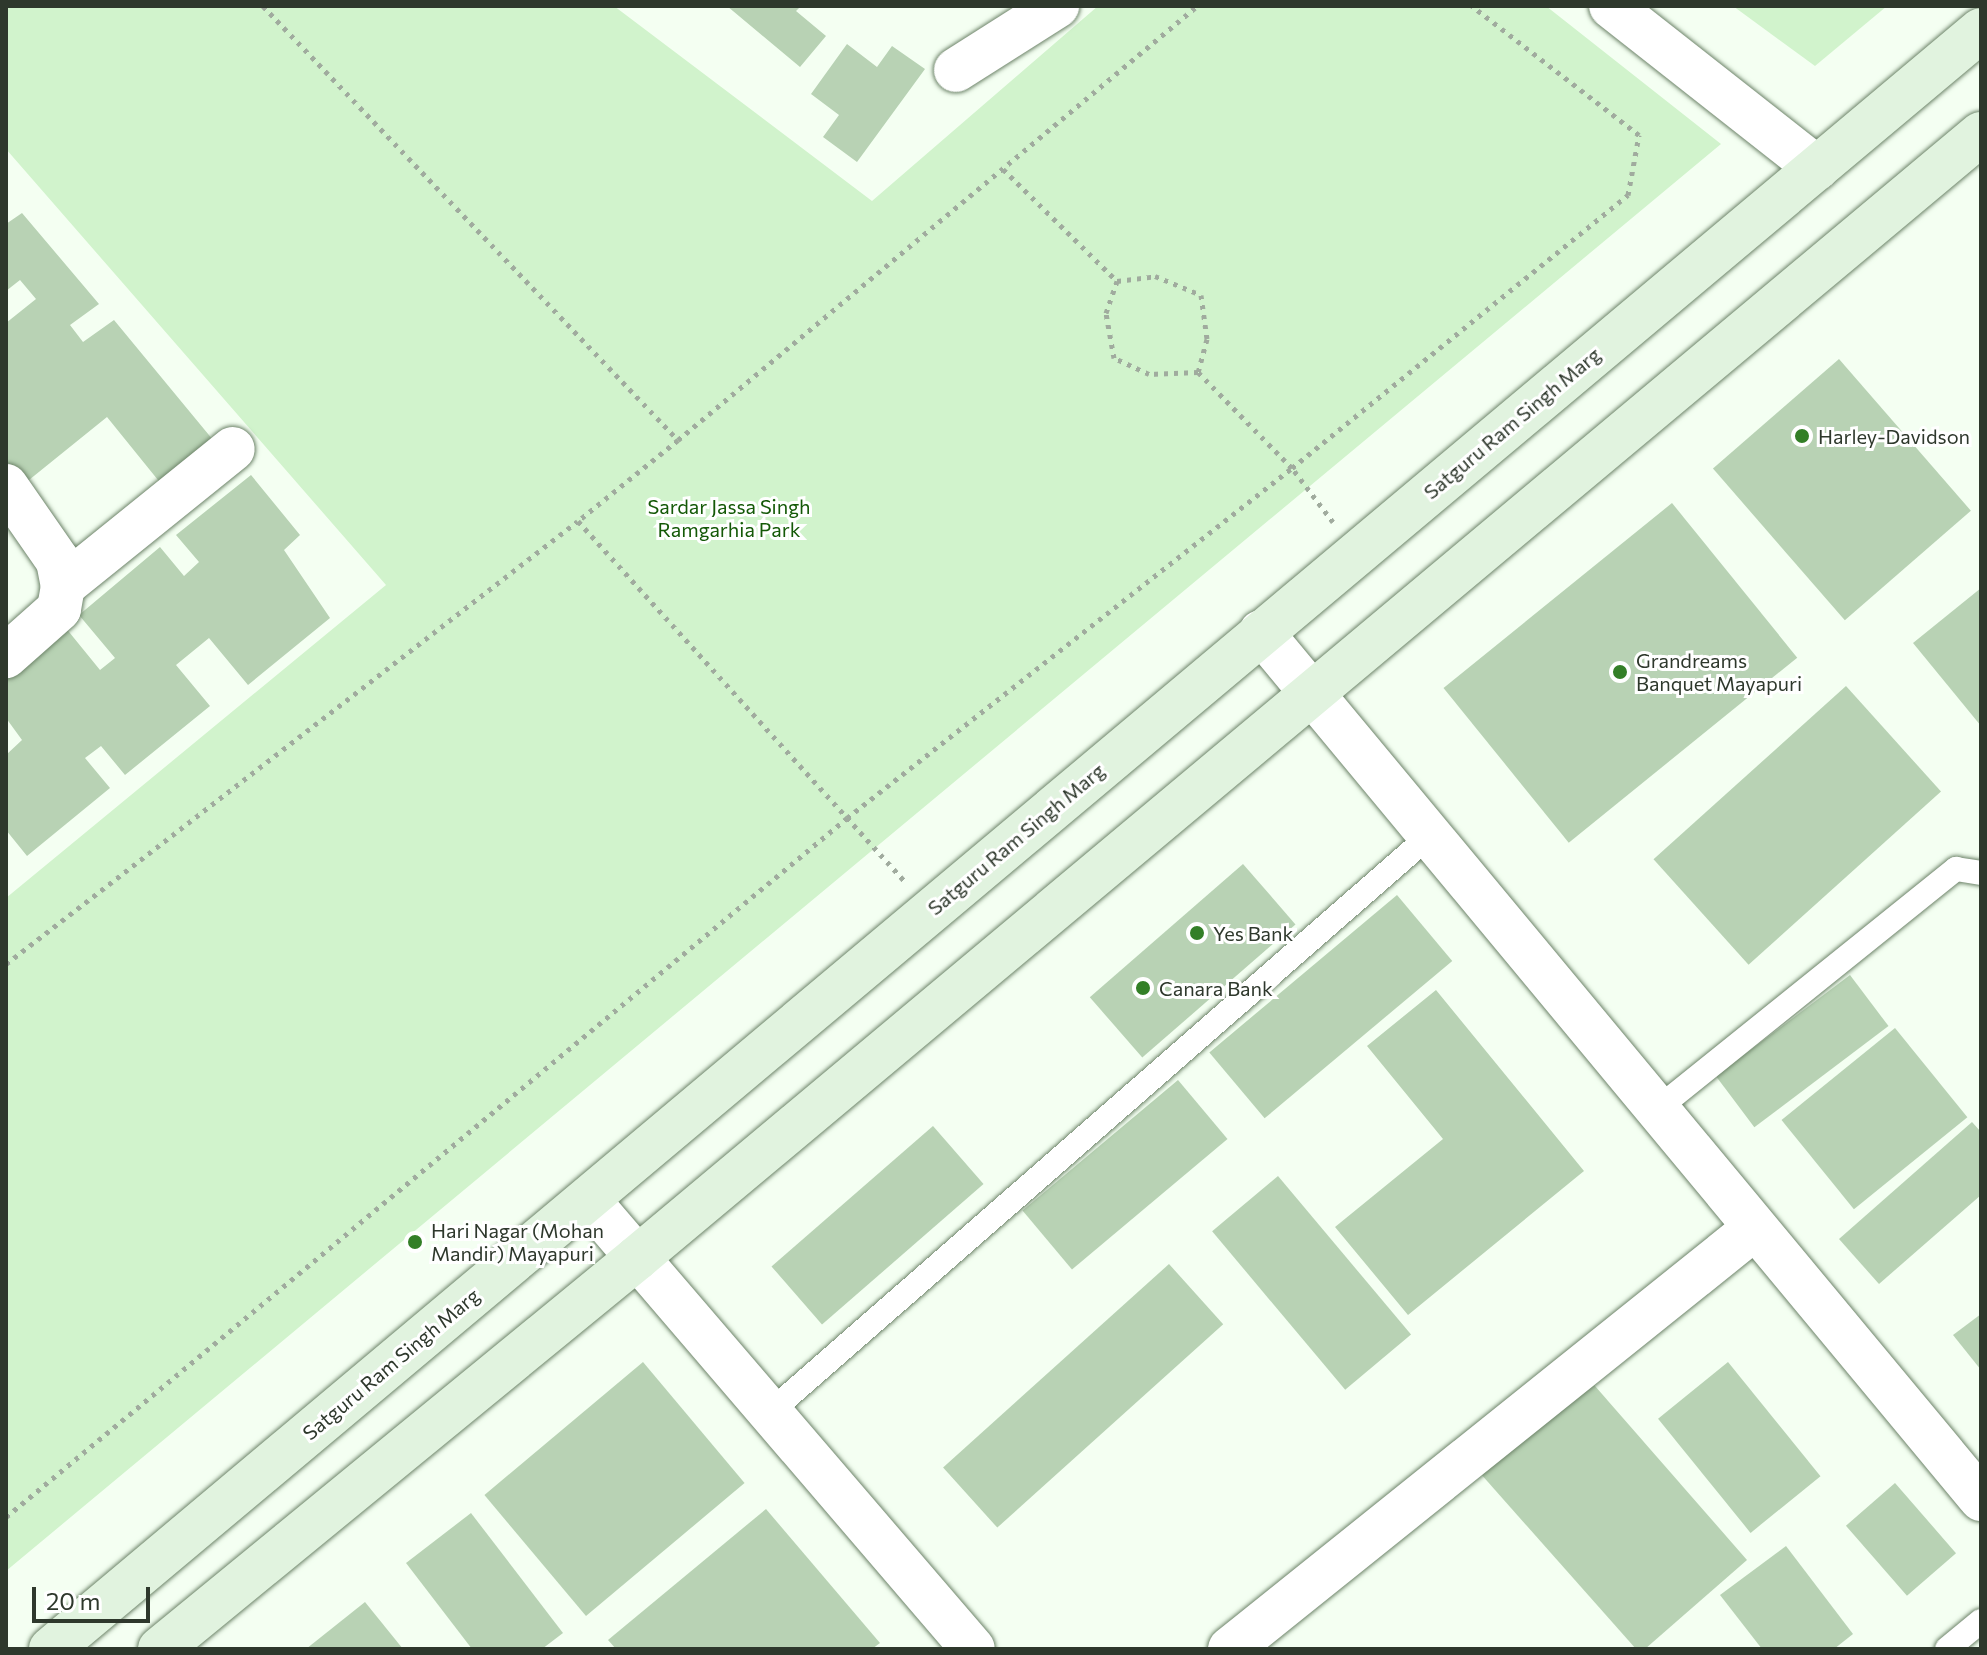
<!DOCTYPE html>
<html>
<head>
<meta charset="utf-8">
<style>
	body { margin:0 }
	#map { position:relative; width:1987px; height:1655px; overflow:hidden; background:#f4fff2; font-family:Commissioner,sans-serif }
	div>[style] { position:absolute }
	.green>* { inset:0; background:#d1f3cc }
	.building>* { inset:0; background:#b8d2b4; transform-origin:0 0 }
	.path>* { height:5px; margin-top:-2.5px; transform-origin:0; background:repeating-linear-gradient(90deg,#a0ab9e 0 4px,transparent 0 10px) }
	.roads { filter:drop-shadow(0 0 2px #6d8469) drop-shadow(0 0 2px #6d8469) }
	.lane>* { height:24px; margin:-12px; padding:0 12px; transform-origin:12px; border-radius:12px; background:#fff }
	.street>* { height:44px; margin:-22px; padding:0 22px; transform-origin:22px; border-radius:22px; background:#fff }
	.secondary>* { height:44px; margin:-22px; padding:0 22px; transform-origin:22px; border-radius:22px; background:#e1f3df }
	.dots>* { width:22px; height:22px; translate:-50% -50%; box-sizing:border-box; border:4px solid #fff; border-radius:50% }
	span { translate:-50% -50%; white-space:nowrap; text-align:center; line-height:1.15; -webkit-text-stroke:6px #fff; paint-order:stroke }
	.street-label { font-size:20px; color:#2e382c }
	.poi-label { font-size:20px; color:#2e382c }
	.left { translate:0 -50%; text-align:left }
	.park-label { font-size:20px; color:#145907 }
	.frame { position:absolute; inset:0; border:8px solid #2e382c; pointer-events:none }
	.scale { position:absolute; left:32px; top:1587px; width:118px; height:36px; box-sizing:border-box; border:4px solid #2e382c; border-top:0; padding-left:10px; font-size:24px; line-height:28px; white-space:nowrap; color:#2e382c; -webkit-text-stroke:6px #fff; paint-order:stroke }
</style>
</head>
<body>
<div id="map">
	<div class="green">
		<i style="clip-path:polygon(6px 6px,614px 6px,872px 201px,1098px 6px,1546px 6px,1721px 144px,6px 1571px,6px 898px,386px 585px,6px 149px)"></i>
		<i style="clip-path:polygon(1733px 6px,1887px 6px,1815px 66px)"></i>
	</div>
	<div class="building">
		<i style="clip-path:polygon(727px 6px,801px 6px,796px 11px,826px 36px,800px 67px)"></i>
		<i style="clip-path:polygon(847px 44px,877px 67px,892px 46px,925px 69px,857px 162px,823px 137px,839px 115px,811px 94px)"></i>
		<i style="clip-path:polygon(22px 213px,99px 304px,70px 325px,83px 342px,114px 320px,218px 446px,162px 485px,107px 417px,24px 484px,6px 460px,6px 323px,36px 299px,20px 280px,6px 291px,6px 224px)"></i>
		<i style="left:1839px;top:359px;width:201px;height:167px;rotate:49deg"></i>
		<i style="clip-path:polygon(251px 475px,300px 535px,284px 550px,330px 618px,248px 685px,209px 638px,176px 665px,210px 706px,125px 775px,101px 746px,85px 758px,110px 788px,27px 856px,6px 830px,6px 755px,22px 740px,6px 718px,6px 674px,65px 627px,100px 670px,115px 658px,79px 615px,160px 547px,184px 576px,199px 562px,176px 535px)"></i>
		<i style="left:1672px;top:503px;width:199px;height:294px;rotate:51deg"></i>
		<i style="clip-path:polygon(1981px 588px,1981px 726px,1913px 643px)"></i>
		<i style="left:1846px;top:686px;width:142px;height:259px;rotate:48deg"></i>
		<i style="left:1243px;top:864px;width:80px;height:203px;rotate:49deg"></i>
		<i style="left:1397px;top:895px;width:86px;height:245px;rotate:50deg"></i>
		<i style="left:1850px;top:975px;width:64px;height:168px;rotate:53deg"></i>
		<i style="clip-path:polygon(1436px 990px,1584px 1171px,1408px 1315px,1335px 1227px,1443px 1139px,1367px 1046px)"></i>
		<i style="left:1895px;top:1028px;width:115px;height:146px;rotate:51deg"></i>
		<i style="left:1178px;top:1080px;width:77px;height:203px;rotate:50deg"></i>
		<i style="clip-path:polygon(1972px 1122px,1981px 1132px,1981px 1195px,1879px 1284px,1839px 1239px)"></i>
		<i style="left:933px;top:1126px;width:77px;height:214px;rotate:49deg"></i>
		<i style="left:1278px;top:1176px;width:207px;height:86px;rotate:50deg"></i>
		<i style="left:1169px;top:1264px;width:81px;height:304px;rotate:48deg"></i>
		<i style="clip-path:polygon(1981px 1314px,1981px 1370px,1953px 1335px)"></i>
		<i style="left:643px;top:1362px;width:158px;height:207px;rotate:50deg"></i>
		<i style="left:1728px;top:1362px;width:147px;height:90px;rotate:51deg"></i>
		<i style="clip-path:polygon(1588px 1378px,1747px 1560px,1645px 1649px,1636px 1649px,1480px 1473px)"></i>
		<i style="left:1895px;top:1483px;width:93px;height:65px;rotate:49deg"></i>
		<i style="clip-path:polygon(766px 1509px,880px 1643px,872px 1649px,616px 1649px,608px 1640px)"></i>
		<i style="clip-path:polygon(471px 1513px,563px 1633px,542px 1649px,472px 1649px,406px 1563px)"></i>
		<i style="clip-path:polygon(1786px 1546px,1853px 1634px,1834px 1649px,1762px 1649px,1720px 1595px)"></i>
		<i style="clip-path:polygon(365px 1602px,403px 1649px,306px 1649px)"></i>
	</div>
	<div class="path">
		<i style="left:263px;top:6px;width:600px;rotate:46.28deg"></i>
		<i style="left:678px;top:440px;width:129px;rotate:141deg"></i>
		<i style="left:578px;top:521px;width:486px;rotate:47.8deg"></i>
		<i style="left:1003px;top:169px;width:160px;rotate:44.5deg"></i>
		<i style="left:678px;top:440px;width:677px;rotate:-39.9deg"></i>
		<i style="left:1333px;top:522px;width:68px;rotate:-127.2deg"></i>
		<i style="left:1292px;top:468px;width:433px;rotate:-39.1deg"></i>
		<i style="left:1628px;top:195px;width:61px;rotate:-79.6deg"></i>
		<i style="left:1639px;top:135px;width:211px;rotate:-142.3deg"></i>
		<i style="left:6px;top:964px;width:723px;rotate:-37.76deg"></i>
		<i style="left:6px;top:1517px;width:1094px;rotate:-39.73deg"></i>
		<i style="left:847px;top:818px;width:566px;rotate:-38.19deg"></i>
		<i style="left:1292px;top:468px;width:134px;rotate:-134.4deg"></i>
		<i style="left:1198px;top:372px;width:49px;rotate:177.7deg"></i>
		<i style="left:1149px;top:374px;width:38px;rotate:-155deg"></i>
		<i style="left:1114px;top:358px;width:46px;rotate:-100.1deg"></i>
		<i style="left:1106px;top:313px;width:34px;rotate:-71deg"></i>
		<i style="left:1117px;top:281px;width:38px;rotate:-7deg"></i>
		<i style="left:1155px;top:276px;width:50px;rotate:22.4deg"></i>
		<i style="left:1201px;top:295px;width:44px;rotate:82.2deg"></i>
		<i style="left:1207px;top:339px;width:34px;rotate:105deg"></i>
	</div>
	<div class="roads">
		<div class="lane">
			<i style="left:1656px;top:1110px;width:385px;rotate:-38.8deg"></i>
			<i style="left:1956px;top:869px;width:25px;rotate:9deg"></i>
			<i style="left:770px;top:1412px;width:874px;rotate:-41.15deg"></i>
			<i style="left:1947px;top:1649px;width:44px;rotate:-39.5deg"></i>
		</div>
		<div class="street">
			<i style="left:1611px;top:6px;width:262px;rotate:38.2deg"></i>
			<i style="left:956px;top:70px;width:120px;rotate:-32.4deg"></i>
			<i style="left:6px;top:486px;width:91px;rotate:55.3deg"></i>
			<i style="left:58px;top:561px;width:25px;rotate:79deg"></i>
			<i style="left:63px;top:586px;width:23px;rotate:100deg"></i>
			<i style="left:59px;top:609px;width:71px;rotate:138.4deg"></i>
			<i style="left:63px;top:586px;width:218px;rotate:-38.9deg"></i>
			<i style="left:1261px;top:632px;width:1127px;rotate:50.29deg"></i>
			<i style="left:588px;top:1200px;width:591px;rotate:49.39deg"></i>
			<i style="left:1230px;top:1649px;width:673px;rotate:-38.73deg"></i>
		</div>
		<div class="secondary">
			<i style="left:51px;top:1649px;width:2519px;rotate:-39.99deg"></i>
			<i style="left:160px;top:1649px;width:617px;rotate:-39.34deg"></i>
			<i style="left:637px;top:1258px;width:1752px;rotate:-39.91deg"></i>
		</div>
	</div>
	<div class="dots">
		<i style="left:1802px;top:436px;background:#337f27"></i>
		<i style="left:1620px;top:672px;background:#337f27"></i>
		<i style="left:1197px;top:933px;background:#337f27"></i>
		<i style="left:1143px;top:988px;background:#337f27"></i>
		<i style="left:415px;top:1242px;background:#337f27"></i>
	</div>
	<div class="street-label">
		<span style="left:1512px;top:423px;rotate:-40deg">Satguru Ram Singh Marg</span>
		<span style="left:1016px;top:839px;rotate:-40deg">Satguru Ram Singh Marg</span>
		<span style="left:391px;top:1364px;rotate:-40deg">Satguru Ram Singh Marg</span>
	</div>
	<div class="poi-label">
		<span class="left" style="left:1818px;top:436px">Harley-Davidson</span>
		<span class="left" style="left:1636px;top:672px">Grandreams<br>Banquet Mayapuri</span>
		<span class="left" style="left:1213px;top:933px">Yes Bank</span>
		<span class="left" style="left:1159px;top:988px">Canara Bank</span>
		<span class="left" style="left:431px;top:1242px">Hari Nagar (Mohan<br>Mandir) Mayapuri</span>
	</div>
	<div class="park-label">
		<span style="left:729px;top:518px">Sardar Jassa Singh<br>Ramgarhia Park</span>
	</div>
	<div class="frame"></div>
	<div class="scale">20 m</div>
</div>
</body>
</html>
